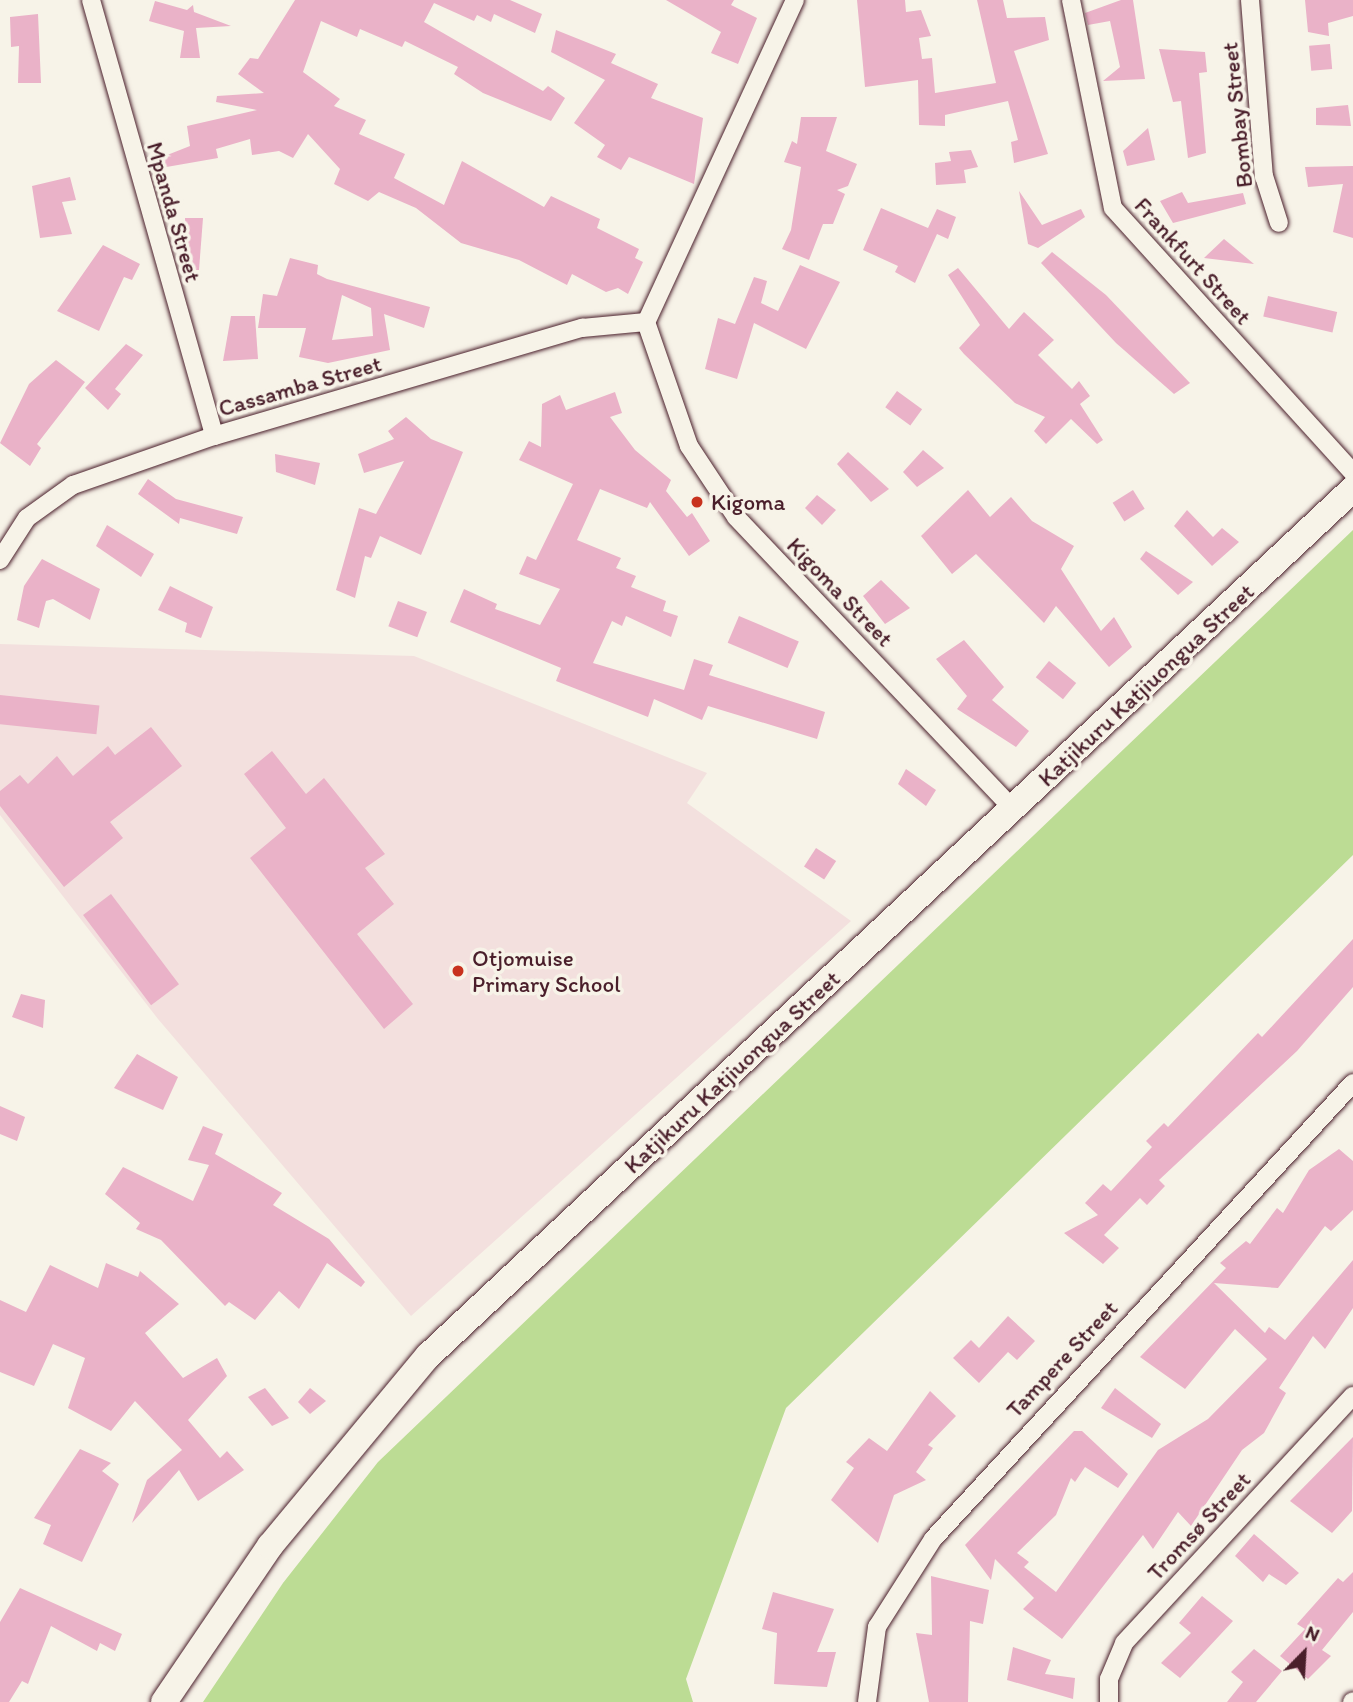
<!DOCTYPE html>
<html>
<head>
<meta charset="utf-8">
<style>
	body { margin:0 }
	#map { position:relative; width:1353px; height:1702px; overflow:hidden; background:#f7f3e8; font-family:Itim,sans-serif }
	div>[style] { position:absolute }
	.built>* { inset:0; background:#f3e0de }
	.green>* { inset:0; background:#bcdc94 }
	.building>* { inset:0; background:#eab2c8; transform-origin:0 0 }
	.roads { filter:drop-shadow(0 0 2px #4a1f2b) drop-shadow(0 0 2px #4a1f2b) }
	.street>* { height:18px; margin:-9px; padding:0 9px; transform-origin:9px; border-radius:9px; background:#f7f3e8 }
	.secondary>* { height:26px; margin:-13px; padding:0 13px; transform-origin:13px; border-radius:13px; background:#f7f3e8 }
	.dots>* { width:19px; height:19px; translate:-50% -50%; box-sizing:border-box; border:4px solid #f7f3e8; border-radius:50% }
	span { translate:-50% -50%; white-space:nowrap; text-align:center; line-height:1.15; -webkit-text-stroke:7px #f7f3e8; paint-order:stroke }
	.street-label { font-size:23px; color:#4a1f2b }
	.poi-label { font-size:23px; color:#4a1f2b }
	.left { translate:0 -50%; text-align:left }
	.north { position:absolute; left:1269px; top:1618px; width:70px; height:70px; -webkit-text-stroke:5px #f7f3e8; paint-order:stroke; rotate:24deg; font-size:19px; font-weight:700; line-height:28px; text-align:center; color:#4a1f2b }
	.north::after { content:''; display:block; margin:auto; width:24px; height:32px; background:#4a1f2b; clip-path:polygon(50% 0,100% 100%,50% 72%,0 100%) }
</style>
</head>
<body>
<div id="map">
	<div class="built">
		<i style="clip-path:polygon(0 644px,414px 656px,707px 773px,687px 803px,851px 921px,411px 1316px,158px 1019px,0 815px)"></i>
	</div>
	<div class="green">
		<i style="clip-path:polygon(1353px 530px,1353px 855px,786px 1408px,686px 1679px,693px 1702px,203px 1702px,283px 1583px,378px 1462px)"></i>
	</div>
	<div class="building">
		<i style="clip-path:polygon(295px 0,510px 0,542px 14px,535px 33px,494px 14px,491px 22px,477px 15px,474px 21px,434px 3px,424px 22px,543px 91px,548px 86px,565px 98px,551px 121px,483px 93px,454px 74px,458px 67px,405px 41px,402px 47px,360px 29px,357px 37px,321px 21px,303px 72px,340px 99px,334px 106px,366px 120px,359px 134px,405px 154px,394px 178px,444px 205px,462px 161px,544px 207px,551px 196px,600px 219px,597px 228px,639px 249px,635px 258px,643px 262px,628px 294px,618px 288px,606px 292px,572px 274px,567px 285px,519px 260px,461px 243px,416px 208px,379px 192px,368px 201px,334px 184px,340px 169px,308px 134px,293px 158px,279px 151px,252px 155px,250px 139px,216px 149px,218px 158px,155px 169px,152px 161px,190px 146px,187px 126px,257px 110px,216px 102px,217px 96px,264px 93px,238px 74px,250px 58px,258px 59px)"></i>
		<i style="clip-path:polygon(666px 0,734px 0,731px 5px,757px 18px,738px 64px,711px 53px,721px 32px)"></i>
		<i style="clip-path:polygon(857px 0,905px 0,906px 12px,921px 10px,931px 36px,919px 38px,922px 59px,932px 58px,935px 93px,996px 83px,977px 0,1003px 0,1007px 18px,1045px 17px,1049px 40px,1014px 51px,1048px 154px,1014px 163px,1011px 142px,1018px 140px,1008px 101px,945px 115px,945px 126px,919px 125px,918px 80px,865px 87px)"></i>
		<i style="clip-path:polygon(1121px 0,1133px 0,1145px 79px,1103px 81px,1120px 67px,1110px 21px,1088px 25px,1085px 13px)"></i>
		<i style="clip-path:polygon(1305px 0,1353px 0,1353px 16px,1328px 23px,1329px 36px,1308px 32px)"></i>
		<i style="clip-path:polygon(155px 1px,187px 10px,193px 5px,194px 12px,231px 26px,196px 28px,200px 58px,180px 58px,184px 31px,149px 21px)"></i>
		<i style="clip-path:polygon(38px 14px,41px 83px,18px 83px,19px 46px,11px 47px,10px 17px)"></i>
		<i style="clip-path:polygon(556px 30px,616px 54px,611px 63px,658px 84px,651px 98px,703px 118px,694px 184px,629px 157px,621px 170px,597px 157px,605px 145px,574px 123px,605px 80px,551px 52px)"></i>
		<i style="left:1330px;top:44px;width:25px;height:21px;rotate:85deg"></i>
		<i style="clip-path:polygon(1159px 49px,1205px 52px,1207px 72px,1199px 73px,1206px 153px,1188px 158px,1181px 101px,1173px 102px)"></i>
		<i style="clip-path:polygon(1348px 105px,1351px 126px,1316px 125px,1316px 108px)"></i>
		<i style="clip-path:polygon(801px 117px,837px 117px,826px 151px,857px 164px,848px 186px,837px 190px,845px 194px,833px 224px,823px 224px,809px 260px,782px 249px,791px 230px,801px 167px,784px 162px,792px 141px,797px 144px)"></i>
		<i style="clip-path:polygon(1148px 128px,1155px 160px,1127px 166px,1123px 151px)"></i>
		<i style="clip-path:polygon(971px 150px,978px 167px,964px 170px,966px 183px,936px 185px,935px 163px,951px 161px,949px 152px)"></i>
		<i style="clip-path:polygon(1353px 166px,1353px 238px,1333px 232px,1343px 184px,1308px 187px,1305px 167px)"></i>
		<i style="clip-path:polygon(70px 177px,76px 200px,62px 202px,72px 234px,40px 238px,32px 186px)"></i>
		<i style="clip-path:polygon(1019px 191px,1042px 225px,1081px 209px,1085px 217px,1038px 248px,1028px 244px)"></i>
		<i style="clip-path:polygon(1182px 192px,1188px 203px,1243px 193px,1246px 204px,1173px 223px,1160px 201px)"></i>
		<i style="clip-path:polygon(881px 208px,928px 228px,937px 209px,956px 217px,948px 239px,937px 234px,915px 283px,895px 272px,898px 266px,863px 250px)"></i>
		<i style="clip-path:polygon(185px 218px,203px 218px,199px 270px,186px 270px)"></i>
		<i style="clip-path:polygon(1224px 239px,1254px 264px,1204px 258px)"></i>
		<i style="clip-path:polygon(103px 245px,140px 264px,132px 280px,124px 277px,99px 331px,57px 311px)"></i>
		<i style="clip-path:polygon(1052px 252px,1106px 295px,1190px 383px,1174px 394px,1116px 343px,1041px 263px)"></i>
		<i style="clip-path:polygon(evenodd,290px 258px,318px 265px,317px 274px,327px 279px,430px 307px,424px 328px,384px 314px,390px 350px,328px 363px,299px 357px,306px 328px,258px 328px,263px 294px,277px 296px,290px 258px,342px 295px,371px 308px,373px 336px,332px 340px,342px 295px)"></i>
		<i style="clip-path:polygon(800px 265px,840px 282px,806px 349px,754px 323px,737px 379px,705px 369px,718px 318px,735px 324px,754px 277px,767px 281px,761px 303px,778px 311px)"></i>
		<i style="clip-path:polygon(958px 268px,1009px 329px,1024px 312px,1054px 340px,1038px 355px,1072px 389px,1079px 381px,1090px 396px,1080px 404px,1103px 440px,1097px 444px,1071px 419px,1046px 444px,1034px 431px,1045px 417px,1015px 403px,964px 354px,959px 348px,980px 325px,948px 275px)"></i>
		<i style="left:1268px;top:296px;width:71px;height:21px;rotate:13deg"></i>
		<i style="clip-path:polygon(231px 316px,255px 316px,258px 359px,223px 361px)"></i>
		<i style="clip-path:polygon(126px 344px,143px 355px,115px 389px,121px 394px,108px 410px,85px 388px)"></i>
		<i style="clip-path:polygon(56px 360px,85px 382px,37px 444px,41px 448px,30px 466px,0 443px,29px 384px)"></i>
		<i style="left:897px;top:391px;width:31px;height:20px;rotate:36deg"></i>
		<i style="clip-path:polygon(615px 392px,622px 413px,610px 417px,635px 450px,671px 480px,666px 491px,687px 517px,692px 513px,710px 541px,689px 556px,650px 502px,647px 508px,600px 489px,577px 540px,621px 558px,616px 568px,636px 576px,631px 587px,666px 601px,663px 611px,678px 616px,671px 637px,626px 616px,622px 626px,612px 621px,593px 663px,684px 690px,694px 659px,713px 665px,709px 675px,825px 712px,817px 739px,708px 706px,702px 720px,654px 699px,648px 717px,556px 681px,561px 668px,450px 622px,464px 589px,497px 604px,495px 609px,540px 625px,560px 589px,519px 574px,527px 556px,536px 560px,573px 484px,519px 460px,529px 441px,541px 447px,542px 404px,560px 395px,566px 410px)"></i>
		<i style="clip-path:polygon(406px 417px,431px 439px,463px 452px,421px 555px,380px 536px,371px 558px,365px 556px,355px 598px,336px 590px,359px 508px,376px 514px,404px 461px,364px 473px,358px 454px,394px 439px,388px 431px)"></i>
		<i style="clip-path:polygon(923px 450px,944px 468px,917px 487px,903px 472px)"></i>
		<i style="clip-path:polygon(848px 452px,889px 489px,871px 502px,837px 464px)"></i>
		<i style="clip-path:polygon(275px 454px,320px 463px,315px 485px,276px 472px)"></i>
		<i style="clip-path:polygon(148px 479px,176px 499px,243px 517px,237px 534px,180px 518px,179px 524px,138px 494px)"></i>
		<i style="clip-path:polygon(968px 490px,990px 517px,1011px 497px,1032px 521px,1074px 546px,1061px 569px,1101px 631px,1114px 617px,1132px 647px,1109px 667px,1056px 606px,1044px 623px,976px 554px,952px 574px,921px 536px)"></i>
		<i style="left:1133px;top:490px;width:22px;height:24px;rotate:58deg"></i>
		<i style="clip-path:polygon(817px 495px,836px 510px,822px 525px,805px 508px)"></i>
		<i style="clip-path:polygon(1187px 510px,1213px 537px,1222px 528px,1239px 542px,1212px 566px,1174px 526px)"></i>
		<i style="clip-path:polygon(107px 525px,154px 554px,141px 577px,96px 546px)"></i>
		<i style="clip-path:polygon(1146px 551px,1193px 582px,1178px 595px,1140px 559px)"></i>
		<i style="clip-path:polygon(42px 559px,100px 589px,90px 620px,53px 599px,46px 601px,39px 628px,17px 620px,24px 586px)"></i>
		<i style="clip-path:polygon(881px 580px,910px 608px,885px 624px,863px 596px)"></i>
		<i style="clip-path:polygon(170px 586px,213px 607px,201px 638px,185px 632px,187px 623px,158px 610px)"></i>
		<i style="left:398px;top:601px;width:31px;height:27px;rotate:21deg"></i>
		<i style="left:739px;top:616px;width:65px;height:29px;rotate:23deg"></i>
		<i style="clip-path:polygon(964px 640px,1004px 687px,992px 700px,1029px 731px,1016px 747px,957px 709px,967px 696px,936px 659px)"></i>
		<i style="left:1049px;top:661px;width:35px;height:21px;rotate:39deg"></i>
		<i style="left:0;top:695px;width:100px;height:29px;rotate:6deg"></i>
		<i style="clip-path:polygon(151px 727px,182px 766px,110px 822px,123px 838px,64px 887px,0 806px,0 791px,20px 775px,28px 784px,57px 756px,73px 776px,108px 746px,115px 755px)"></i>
		<i style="clip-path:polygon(272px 751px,306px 794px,324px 778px,385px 854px,365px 868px,394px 904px,357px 934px,413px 1004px,384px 1029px,250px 858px,286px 828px,244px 774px)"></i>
		<i style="clip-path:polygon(906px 769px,936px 790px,926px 806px,898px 784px)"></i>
		<i style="left:816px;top:848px;width:24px;height:22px;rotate:33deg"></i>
		<i style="left:111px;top:894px;width:113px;height:35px;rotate:53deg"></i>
		<i style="clip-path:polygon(1353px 939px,1353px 987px,1297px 1051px,1159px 1180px,1165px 1186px,1147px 1205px,1140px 1198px,1104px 1235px,1119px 1248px,1103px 1264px,1064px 1233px,1098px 1215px,1085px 1203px,1103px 1184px,1111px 1191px,1152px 1147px,1146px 1141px,1164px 1123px,1168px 1127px,1258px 1033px,1262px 1037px)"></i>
		<i style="clip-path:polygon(21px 994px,45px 1000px,43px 1028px,12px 1017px)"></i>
		<i style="clip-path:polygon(137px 1054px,178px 1077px,163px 1110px,114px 1088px)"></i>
		<i style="clip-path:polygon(0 1106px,25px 1117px,17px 1141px,0 1134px)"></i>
		<i style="clip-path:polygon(203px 1126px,223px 1134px,215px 1154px,282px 1193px,273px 1205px,329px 1239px,365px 1282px,361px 1287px,327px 1263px,299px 1309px,279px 1291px,255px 1320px,229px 1302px,225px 1306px,161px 1240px,136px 1229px,140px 1223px,105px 1194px,123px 1167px,193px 1201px,209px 1165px,188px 1160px)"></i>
		<i style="clip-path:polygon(1339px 1149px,1353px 1161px,1353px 1210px,1331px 1231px,1325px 1226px,1278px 1288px,1214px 1283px,1265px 1333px,1269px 1327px,1285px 1340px,1353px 1260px,1353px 1308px,1325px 1349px,1313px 1336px,1279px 1388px,1286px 1393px,1264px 1433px,1242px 1450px,1191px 1526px,1178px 1512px,1153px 1549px,1143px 1535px,1062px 1639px,1023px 1609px,1034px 1598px,995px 1559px,991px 1580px,965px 1545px,1074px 1431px,1082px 1431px,1128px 1474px,1118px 1488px,1085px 1467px,1075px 1482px,1071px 1478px,1056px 1515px,1017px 1553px,1029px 1562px,1024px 1567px,1056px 1592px,1158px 1450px,1208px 1419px,1267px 1359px,1235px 1329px,1185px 1389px,1140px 1357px,1226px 1268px,1220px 1263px,1246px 1241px,1250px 1244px,1277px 1208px,1283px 1213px,1309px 1170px)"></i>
		<i style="clip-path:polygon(106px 1263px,138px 1277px,140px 1271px,179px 1304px,145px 1333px,183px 1378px,217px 1358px,227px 1376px,188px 1420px,220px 1458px,227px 1451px,244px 1470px,198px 1501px,179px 1470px,132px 1523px,147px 1480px,182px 1450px,135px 1401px,111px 1431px,68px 1408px,85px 1358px,53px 1344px,34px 1386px,0 1372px,0 1300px,26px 1312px,50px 1265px,98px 1288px)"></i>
		<i style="clip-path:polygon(1008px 1316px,1035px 1341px,1017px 1360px,1008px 1352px,979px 1383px,953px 1358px,971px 1340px,979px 1348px)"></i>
		<i style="clip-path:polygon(265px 1388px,289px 1418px,272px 1426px,248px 1397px)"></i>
		<i style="clip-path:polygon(310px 1388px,326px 1401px,310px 1414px,298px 1402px)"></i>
		<i style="clip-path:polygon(1115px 1388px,1161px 1424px,1152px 1438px,1101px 1408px)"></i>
		<i style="clip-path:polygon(930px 1391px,956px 1416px,928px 1445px,933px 1448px,916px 1472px,926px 1480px,894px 1495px,878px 1543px,831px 1500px,854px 1468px,846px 1462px,869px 1438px,887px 1451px)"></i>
		<i style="clip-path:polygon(1353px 1437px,1352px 1511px,1332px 1533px,1290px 1501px)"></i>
		<i style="clip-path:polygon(80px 1449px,111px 1463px,102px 1471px,119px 1484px,82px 1562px,43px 1544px,51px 1525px,34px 1518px)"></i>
		<i style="clip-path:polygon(1254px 1534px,1299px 1573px,1286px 1585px,1269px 1574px,1263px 1582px,1235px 1556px)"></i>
		<i style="clip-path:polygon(1353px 1572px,1353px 1612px,1322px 1650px,1331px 1656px,1308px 1679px,1280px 1656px,1305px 1629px,1297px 1624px,1338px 1578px,1343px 1582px)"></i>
		<i style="clip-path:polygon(931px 1576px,989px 1590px,983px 1624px,970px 1621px,968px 1702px,929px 1702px,916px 1633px,932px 1635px)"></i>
		<i style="clip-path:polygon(20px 1588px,122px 1634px,115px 1651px,100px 1643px,97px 1651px,51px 1626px,28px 1684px,22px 1681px,9px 1702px,0 1702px,0 1622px)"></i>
		<i style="clip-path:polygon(773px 1592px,834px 1609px,817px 1652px,836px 1652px,827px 1687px,774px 1684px,777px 1633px,762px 1629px)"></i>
		<i style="clip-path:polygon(1202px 1596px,1233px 1621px,1180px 1678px,1161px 1663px,1191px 1633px,1179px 1623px)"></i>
		<i style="clip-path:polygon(1013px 1647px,1051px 1660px,1045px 1674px,1075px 1678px,1073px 1699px,1007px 1680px)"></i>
		<i style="clip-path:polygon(1254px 1649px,1282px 1671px,1256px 1702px,1227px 1702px,1243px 1682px,1231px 1672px)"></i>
	</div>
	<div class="roads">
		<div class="street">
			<i style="left:91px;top:0;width:453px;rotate:74.2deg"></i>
			<i style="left:795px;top:0;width:355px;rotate:114.8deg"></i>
			<i style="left:646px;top:322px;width:131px;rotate:70.9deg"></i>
			<i style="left:689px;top:446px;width:85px;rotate:56.5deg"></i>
			<i style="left:736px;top:517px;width:404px;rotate:46.5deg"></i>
			<i style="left:1071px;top:0;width:212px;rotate:78.6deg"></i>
			<i style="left:1113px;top:208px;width:358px;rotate:47.8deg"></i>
			<i style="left:1250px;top:0;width:177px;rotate:85.5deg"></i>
			<i style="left:1264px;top:176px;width:49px;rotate:72.3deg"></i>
			<i style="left:0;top:560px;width:50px;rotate:-57.3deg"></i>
			<i style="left:27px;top:518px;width:57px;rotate:-35.7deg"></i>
			<i style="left:73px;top:485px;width:149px;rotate:-19.2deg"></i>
			<i style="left:214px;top:436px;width:384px;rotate:-16.4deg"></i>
			<i style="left:582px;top:328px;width:64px;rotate:-5.4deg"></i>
			<i style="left:867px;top:1702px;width:76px;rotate:-82.4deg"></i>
			<i style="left:877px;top:1627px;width:104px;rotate:-57.5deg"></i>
			<i style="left:933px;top:1539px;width:620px;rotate:-47.35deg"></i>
			<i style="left:1109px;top:1702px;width:23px;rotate:-90deg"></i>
			<i style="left:1109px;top:1679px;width:39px;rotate:-67deg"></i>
			<i style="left:1124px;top:1643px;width:337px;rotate:-47.2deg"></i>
			<i style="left:1352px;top:1702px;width:1px;rotate:-45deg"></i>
		</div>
		<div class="secondary">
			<i style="left:164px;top:1702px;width:189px;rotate:-55.8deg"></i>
			<i style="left:270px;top:1546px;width:247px;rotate:-50.3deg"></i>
			<i style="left:428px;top:1356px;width:1268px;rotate:-43.15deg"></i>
		</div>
	</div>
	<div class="dots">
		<i style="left:697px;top:502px;background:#c8321e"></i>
		<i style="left:458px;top:971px;background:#c8321e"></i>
	</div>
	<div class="street-label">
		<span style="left:1237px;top:115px;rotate:-96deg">Bombay Street</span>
		<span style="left:174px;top:212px;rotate:74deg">Mpanda Street</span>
		<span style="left:1193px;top:261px;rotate:48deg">Frankfurt Street</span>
		<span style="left:300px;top:386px;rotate:-16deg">Cassamba Street</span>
		<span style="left:840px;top:592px;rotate:46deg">Kigoma Street</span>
		<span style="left:1146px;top:685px;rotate:-43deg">Katjikuru Katjiuongua Street</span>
		<span style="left:732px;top:1072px;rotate:-43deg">Katjikuru Katjiuongua Street</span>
		<span style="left:1062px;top:1359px;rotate:-47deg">Tampere Street</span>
		<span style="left:1199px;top:1526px;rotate:-47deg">Tromsø Street</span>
	</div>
	<div class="poi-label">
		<span class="left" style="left:711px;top:502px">Kigoma</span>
		<span class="left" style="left:472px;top:971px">Otjomuise<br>Primary School</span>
	</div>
	<div class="north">N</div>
</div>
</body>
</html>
